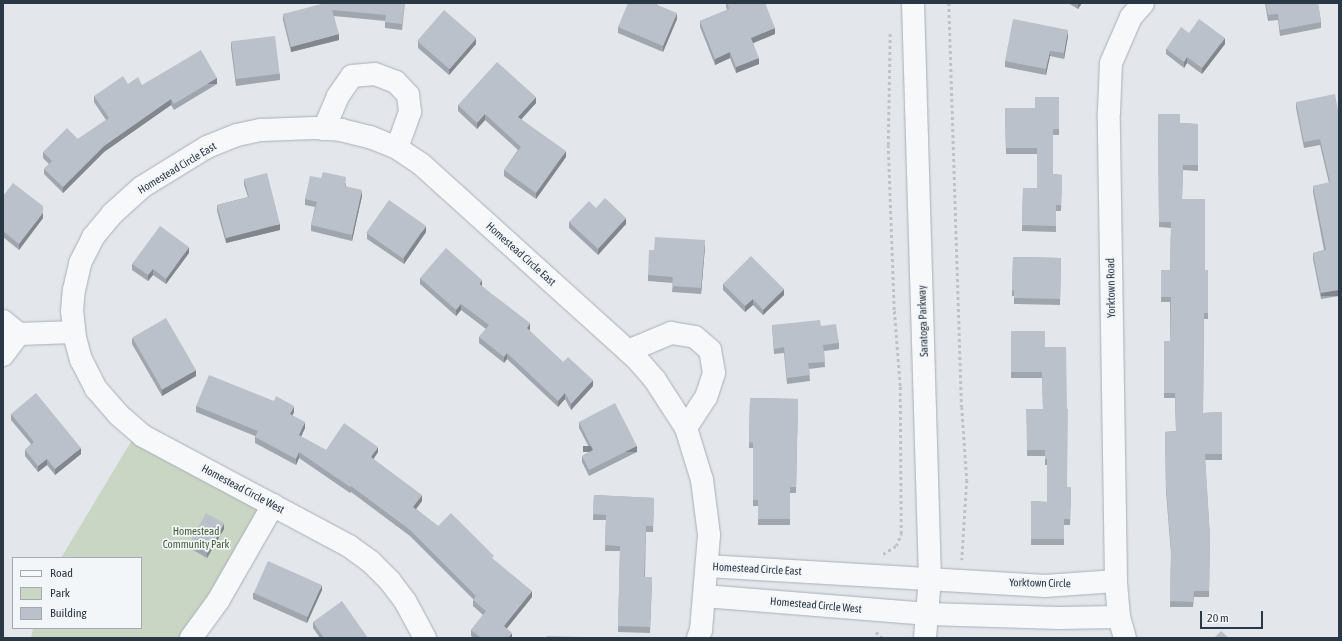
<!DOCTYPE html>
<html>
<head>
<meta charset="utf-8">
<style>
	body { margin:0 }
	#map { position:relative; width:1342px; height:641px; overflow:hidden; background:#e3e7ec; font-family:"Asap Condensed",sans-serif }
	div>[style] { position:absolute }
	.green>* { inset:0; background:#cad6c4 }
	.path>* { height:2.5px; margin-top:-1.25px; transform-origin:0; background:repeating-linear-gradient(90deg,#bdc2c7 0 3px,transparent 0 6px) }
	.roads { filter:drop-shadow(0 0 1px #a8afb7) drop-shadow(0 0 1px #a8afb7) }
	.minor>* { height:22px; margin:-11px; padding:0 11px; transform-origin:11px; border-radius:11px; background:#f6f8f9 }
	.wall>* { inset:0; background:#a0a6ae }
	.shaded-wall>* { inset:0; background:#82878d; transform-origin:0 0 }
	.building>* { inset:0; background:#bac1ca; transform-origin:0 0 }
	span { translate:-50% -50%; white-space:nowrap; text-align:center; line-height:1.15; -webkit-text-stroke:3.5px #f3f6f9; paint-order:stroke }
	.street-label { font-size:11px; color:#2a3745 }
	.park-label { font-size:11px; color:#436136 }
	.frame { position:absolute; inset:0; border:4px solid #2a3745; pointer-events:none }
	.legend { position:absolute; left:12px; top:557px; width:130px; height:72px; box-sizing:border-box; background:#f3f6f9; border:1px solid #a3aab1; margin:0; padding:5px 7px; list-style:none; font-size:12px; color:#2a3745 }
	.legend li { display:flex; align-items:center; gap:8px; height:20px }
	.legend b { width:20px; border:1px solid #a3aab1 }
	.scale { position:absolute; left:1200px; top:611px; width:63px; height:18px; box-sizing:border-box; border:2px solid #2a3745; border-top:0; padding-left:5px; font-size:12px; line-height:14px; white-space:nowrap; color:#2a3745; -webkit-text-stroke:3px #f3f6f9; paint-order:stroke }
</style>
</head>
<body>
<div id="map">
	<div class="green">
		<i style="clip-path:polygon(132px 440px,280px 515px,201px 638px,31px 638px,33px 628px,141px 628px,141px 558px,61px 558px)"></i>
	</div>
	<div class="path">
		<i style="left:949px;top:3px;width:404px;rotate:88.2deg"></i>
		<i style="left:962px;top:407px;width:73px;rotate:86.1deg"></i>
		<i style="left:967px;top:480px;width:80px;rotate:93.6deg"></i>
		<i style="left:883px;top:554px;width:15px;rotate:-32deg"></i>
		<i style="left:896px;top:546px;width:13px;rotate:-67deg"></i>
		<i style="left:901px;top:534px;width:148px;rotate:-90.4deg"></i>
		<i style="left:900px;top:386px;width:76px;rotate:-94.5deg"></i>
		<i style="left:894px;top:310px;width:165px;rotate:-92.1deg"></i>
		<i style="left:888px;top:145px;width:112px;rotate:-89deg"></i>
		<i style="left:876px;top:632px;width:8px;rotate:45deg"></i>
	</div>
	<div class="roads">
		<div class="minor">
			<i style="left:913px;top:3px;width:575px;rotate:88.31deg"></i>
			<i style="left:930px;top:578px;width:60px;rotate:94.8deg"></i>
			<i style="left:324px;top:129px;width:36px;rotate:-67deg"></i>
			<i style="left:338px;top:96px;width:24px;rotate:-55deg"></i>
			<i style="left:352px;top:76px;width:23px;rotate:-5deg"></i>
			<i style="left:375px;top:74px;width:22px;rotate:21deg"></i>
			<i style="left:396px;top:82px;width:18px;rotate:47deg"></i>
			<i style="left:408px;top:95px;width:17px;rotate:83deg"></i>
			<i style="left:410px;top:112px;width:38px;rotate:110deg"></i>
			<i style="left:3px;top:321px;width:21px;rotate:39deg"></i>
			<i style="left:19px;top:334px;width:55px;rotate:-2.1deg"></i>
			<i style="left:628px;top:351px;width:47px;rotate:-22.7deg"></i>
			<i style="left:671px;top:333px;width:24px;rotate:9deg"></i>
			<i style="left:695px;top:337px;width:20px;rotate:41deg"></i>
			<i style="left:710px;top:350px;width:23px;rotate:80deg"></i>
			<i style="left:714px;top:373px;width:25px;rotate:108deg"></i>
			<i style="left:706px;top:397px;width:37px;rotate:123deg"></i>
			<i style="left:3px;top:355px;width:26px;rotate:-53deg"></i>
			<i style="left:707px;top:566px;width:339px;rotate:3.4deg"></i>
			<i style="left:1045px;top:586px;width:71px;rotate:-4deg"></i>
			<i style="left:704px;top:596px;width:225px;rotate:4.6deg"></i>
			<i style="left:928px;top:614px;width:131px;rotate:1.7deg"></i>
			<i style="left:1059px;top:618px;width:60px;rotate:-1deg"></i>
			<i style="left:191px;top:638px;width:46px;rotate:-53.9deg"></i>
			<i style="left:218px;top:601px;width:111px;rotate:-60.2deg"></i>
			<i style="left:425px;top:638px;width:42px;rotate:-118.4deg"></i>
			<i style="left:405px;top:601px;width:25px;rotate:-127deg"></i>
			<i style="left:390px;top:581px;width:27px;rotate:-135deg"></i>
			<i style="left:371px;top:562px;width:27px;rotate:-144deg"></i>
			<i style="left:349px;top:546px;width:234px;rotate:-151.9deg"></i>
			<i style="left:143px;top:436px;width:33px;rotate:-139deg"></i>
			<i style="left:118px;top:414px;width:33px;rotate:-131deg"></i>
			<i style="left:96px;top:389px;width:33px;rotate:-117deg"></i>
			<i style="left:81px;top:360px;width:23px;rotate:-105deg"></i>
			<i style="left:75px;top:338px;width:27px;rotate:-96deg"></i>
			<i style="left:72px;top:311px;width:21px;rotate:-85deg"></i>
			<i style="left:74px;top:290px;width:28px;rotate:-77deg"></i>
			<i style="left:80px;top:263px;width:29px;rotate:-63deg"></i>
			<i style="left:93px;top:237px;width:30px;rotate:-50deg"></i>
			<i style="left:112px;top:214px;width:40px;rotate:-42deg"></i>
			<i style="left:142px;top:187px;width:76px;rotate:-31.6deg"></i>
			<i style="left:207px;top:147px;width:32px;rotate:-22deg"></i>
			<i style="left:237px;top:135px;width:25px;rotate:-12deg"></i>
			<i style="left:261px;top:130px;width:54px;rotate:-2.1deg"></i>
			<i style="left:315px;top:128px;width:26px;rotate:4deg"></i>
			<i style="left:341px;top:130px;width:30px;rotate:14deg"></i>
			<i style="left:370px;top:137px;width:29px;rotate:22deg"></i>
			<i style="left:397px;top:148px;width:29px;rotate:34deg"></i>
			<i style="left:421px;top:164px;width:290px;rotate:42.1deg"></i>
			<i style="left:636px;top:358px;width:29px;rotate:49deg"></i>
			<i style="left:655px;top:380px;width:57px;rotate:57.1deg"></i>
			<i style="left:686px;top:428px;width:54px;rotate:72.9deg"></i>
			<i style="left:702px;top:480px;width:55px;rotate:82.7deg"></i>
			<i style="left:709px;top:535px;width:95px;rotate:94.8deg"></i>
			<i style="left:701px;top:630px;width:9px;rotate:111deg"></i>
			<i style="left:1125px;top:638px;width:22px;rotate:-106deg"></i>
			<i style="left:1119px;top:617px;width:36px;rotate:-95deg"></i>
			<i style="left:1116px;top:581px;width:469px;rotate:-90.9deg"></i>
			<i style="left:1109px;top:112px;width:49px;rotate:-87.7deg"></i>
			<i style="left:1111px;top:63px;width:50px;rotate:-66.5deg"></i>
			<i style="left:1131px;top:17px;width:18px;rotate:-49deg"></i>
		</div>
	</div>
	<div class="wall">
		<i style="clip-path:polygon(405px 3px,402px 30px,385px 28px,385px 21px,334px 16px,339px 40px,291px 52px,283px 20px,283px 14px)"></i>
		<i style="clip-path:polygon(657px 3px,657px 5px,677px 19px,663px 52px,618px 33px,618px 27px)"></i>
		<i style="clip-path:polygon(726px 3px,765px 3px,775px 34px,753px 43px,759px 64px,736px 73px,730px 58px,715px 65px,700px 27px,700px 21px,727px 10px,726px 6px)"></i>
		<i style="clip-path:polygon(1068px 3px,1082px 3px,1078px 9px)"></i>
		<i style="clip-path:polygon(1265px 3px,1318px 3px,1321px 22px,1321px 28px,1280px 36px,1278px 20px,1268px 21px)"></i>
		<i style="clip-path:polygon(1189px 33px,1225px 44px,1202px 74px,1187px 63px,1184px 68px,1166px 54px,1166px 49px)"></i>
		<i style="clip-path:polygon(1068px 36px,1064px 59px,1050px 56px,1046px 75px,1005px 67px,1005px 61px)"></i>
		<i style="clip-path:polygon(231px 42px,280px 74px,280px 80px,236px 86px,231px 48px)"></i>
		<i style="clip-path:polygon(418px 42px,476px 44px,449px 75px,418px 48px)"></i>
		<i style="clip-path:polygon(128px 84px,142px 85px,217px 84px,174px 110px,171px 105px,104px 152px,63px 193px,44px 174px,44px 169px,49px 164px,43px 158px,43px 152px,78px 139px,106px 120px,94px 102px,94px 96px)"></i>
		<i style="clip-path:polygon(1059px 97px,1059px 135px,1053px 135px,1053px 174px,1062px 175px,1061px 211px,1056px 211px,1056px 232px,1022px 231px,1023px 188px,1037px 188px,1037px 154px,1006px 154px,1005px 108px,1035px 108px)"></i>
		<i style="clip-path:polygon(1296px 102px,1339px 115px,1339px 296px,1321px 299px,1313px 259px,1313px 253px,1324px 250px,1313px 192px,1313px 186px,1329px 183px,1320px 145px,1304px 148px,1296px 108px)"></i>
		<i style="clip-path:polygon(536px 103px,521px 119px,566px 157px,536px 199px,504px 176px,504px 170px,518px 150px,485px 120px,477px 129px,458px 111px,458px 105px)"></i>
		<i style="clip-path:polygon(1158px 114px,1180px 123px,1198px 124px,1198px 171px,1183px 170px,1182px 199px,1205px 270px,1208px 270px,1208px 319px,1204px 319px,1203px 413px,1222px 412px,1222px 460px,1205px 460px,1210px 537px,1209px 597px,1194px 597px,1193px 607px,1170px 607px,1171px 554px,1166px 491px,1165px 432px,1176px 431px,1175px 398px,1164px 398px,1164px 341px,1170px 341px,1170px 302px,1161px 302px,1161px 297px,1170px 270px,1171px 228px,1159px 227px)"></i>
		<i style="clip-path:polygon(244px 179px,280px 230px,226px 243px,217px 211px,217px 205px,248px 197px,244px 185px)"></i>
		<i style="clip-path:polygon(346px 183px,346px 186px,362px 196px,352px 241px,311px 231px,311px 225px,315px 207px,305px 205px,305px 199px)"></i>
		<i style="clip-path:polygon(3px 196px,43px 212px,43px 218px,19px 250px,3px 237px)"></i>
		<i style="clip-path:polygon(596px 208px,626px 224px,598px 255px,569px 228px,569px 222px)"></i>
		<i style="clip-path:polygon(426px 232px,404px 264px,367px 239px,367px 233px)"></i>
		<i style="clip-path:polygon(705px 246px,701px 294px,672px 292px,673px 283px,648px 281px,648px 275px)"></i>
		<i style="clip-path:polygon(189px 253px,166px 284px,153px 275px,148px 281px,132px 270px,132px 264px)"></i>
		<i style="clip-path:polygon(1013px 257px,1061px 258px,1060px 305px,1014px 304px,1014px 296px,1012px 296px)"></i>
		<i style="clip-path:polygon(420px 278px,482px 286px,530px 329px,529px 331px,563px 362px,593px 386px,571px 410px,565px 399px,558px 407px,507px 359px,504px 363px,479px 343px,479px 337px,486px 329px,461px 310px,456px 316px,420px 284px)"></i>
		<i style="clip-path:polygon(723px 284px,784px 295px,763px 315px,753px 305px,745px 312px,723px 290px)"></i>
		<i style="clip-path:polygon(772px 325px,821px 326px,839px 343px,839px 349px,824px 351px,825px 367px,809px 369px,810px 381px,787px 384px,784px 353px,774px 354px)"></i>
		<i style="clip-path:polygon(1011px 331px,1045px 347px,1067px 487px,1071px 487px,1070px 525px,1064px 525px,1064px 545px,1031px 545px,1031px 501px,1047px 502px,1047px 465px,1045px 465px,1045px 456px,1027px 456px,1027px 440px,1043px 409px,1042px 378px,1011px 378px)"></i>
		<i style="clip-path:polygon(132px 338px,196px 376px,162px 396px,132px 344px)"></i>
		<i style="clip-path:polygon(750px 398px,798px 399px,796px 493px,790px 493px,790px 525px,758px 525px,758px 506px,753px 506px,753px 448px,749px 448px)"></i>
		<i style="clip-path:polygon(196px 406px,294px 412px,292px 416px,305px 428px,301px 437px,326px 450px,378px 452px,373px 459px,422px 501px,416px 509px,438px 526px,494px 560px,532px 597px,506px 629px,512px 638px,474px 638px,471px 636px,471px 630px,483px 615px,473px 606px,473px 599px,410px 536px,351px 492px,350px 493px,299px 458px,296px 465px,255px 443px,255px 436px,196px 412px)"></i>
		<i style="clip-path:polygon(11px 414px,81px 454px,55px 475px,47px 465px,38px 472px,25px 456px,25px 450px,31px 444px,11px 420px)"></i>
		<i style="clip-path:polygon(579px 422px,637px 452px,589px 476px,582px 462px,582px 456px,591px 451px,579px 428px)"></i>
		<i style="clip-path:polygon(594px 495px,654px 498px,653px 532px,646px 532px,645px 577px,652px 583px,650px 633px,618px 632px,620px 551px,605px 551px,606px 520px,593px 520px)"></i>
		<i style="clip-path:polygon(224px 529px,207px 558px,188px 547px,188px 542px)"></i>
		<i style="clip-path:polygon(322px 590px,307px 623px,253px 599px,253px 593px)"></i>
		<i style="clip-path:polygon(313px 622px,368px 638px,320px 638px,313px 628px)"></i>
	</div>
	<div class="shaded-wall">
		<i style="clip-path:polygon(1078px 3px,1082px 3px,1078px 9px)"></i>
		<i style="clip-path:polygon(677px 13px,677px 19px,663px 52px,663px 46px)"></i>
		<i style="clip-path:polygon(775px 28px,775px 34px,751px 44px,751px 38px)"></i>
		<i style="clip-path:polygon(1068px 30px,1068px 36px,1064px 59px,1064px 53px)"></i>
		<i style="clip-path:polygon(339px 34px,339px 40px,291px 52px,291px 47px)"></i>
		<i style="clip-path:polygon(476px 38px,476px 44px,449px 75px,449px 69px)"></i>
		<i style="clip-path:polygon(1225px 38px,1225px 44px,1202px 74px,1202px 68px)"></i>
		<i style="clip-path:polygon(1050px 51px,1050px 56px,1046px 75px,1046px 69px)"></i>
		<i style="clip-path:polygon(730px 52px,730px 58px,715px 65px,715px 59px)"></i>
		<i style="clip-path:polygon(1187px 57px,1187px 63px,1184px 68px,1184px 62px)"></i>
		<i style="clip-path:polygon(759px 58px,759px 64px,736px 73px,736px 67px)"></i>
		<i style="left:217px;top:78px;width:6px;height:50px;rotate:90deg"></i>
		<i style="clip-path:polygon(536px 97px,536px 103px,518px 123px,518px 117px)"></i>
		<i style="clip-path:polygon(171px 99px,171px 105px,104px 152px,63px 193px,63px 187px,104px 146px)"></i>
		<i style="clip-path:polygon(485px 114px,485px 120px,477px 129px,477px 123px)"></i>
		<i style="clip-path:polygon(566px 151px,566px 157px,536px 199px,536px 193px)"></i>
		<i style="clip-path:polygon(362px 190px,362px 196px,352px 241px,352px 235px)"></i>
		<i style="clip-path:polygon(43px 206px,43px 218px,19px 250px,19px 244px)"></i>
		<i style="clip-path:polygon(626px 218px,626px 224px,598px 255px,598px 249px)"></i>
		<i style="clip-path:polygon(280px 224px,280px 230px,226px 243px,226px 238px)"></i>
		<i style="clip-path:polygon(426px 226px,426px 232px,404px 264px,404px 258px)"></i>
		<i style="clip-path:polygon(705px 240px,705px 246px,701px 294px,701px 288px)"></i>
		<i style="clip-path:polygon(189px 247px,189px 253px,166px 284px,166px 279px)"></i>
		<i style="clip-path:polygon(153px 269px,153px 275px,148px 281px,148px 275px)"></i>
		<i style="clip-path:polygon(482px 280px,482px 286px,479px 284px)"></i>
		<i style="clip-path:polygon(784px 289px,784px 295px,763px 315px,763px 310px)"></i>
		<i style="left:1339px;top:290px;width:6px;height:18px;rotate:90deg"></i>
		<i style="clip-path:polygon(753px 299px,753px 305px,745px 312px,745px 306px)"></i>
		<i style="clip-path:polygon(461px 304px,461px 310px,456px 316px,456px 310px)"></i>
		<i style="clip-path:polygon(530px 323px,530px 329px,527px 334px,527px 328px)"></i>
		<i style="clip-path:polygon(507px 353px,507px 359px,504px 363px,504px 357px)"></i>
		<i style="clip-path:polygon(196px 370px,196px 376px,162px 396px,162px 390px)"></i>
		<i style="clip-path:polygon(593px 380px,593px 386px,571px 410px,571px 404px)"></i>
		<i style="clip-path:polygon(565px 393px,565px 399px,558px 407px,558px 401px)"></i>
		<i style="clip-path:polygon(294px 406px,294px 412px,290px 420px,290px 414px)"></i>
		<i style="clip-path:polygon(305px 422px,305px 428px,299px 441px,299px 435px)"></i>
		<i style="left:637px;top:446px;width:6px;height:54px;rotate:90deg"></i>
		<i style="clip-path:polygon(378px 447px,378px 452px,371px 463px,371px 457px)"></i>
		<i style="clip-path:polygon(81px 448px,81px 454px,55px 475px,55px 469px)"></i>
		<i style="clip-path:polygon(299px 452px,299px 458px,296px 465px,296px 459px)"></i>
		<i style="clip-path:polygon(47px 459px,47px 465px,38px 472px,38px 466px)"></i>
		<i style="clip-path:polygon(422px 495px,422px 501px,413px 513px,413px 507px)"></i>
		<i style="clip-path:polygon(224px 523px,224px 529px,207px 558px,207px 553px)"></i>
		<i style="clip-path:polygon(322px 585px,322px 590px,307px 623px,307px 617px)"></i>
		<i style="clip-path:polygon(532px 591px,532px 597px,504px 632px,504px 626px)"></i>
		<i style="clip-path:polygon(512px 633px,512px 638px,508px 638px)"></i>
	</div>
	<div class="building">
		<i style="clip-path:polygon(325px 3px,405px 3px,402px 24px,385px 22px,386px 15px,332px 10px,339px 34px,291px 47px,283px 14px)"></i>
		<i style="clip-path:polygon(628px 3px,655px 3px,655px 4px,677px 13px,663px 46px,618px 27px)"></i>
		<i style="clip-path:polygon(727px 3px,765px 3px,775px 28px,751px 38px,759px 58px,736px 67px,730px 52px,715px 59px,700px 21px,729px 9px)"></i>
		<i style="clip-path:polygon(1266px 3px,1318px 3px,1321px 22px,1280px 30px,1278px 14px,1268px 15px)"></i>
		<i style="left:444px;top:10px;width:43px;height:41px;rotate:41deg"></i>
		<i style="clip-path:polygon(1013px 19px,1068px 30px,1064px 53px,1050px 51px,1046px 69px,1005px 61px)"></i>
		<i style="clip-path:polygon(1199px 19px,1225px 38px,1202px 68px,1187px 57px,1184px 62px,1166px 49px,1181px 27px,1189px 33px)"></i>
		<i style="left:275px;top:36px;width:38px;height:44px;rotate:83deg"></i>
		<i style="clip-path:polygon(201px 50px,217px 78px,174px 104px,171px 99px,104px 146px,63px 187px,44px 169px,52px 161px,43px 152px,67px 128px,78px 139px,109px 118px,94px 96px,123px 76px,128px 84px,138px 77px,142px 85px)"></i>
		<i style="clip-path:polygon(497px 62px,536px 97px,518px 117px,566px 151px,536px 193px,504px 170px,521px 147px,485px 114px,477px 123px,458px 105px)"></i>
		<i style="clip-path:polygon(1335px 94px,1339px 115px,1339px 290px,1321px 293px,1313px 253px,1326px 250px,1313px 186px,1330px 182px,1320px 139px,1304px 142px,1296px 102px)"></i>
		<i style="clip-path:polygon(1035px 97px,1059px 97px,1059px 129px,1053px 129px,1053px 174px,1062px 175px,1061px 205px,1056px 205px,1056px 226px,1022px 225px,1023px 188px,1037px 188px,1037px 148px,1006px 148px,1005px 108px,1035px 108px)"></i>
		<i style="clip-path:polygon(1158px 114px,1180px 114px,1180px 123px,1198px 124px,1198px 165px,1183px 165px,1182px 199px,1205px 199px,1205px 270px,1208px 270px,1208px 313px,1204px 313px,1203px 413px,1222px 412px,1222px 454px,1205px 454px,1210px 537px,1209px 591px,1194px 591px,1193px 602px,1170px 601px,1171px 549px,1166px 485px,1165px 432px,1176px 431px,1175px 393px,1164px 393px,1164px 341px,1170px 341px,1171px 297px,1161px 297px,1161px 270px,1170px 270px,1171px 222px,1159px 222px)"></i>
		<i style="clip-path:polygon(323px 172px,346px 177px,345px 186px,362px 190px,352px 235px,311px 225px,317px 202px,305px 199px,310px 176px,321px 178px)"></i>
		<i style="clip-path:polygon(267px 173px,280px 224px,226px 238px,217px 205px,249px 197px,244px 179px)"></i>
		<i style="clip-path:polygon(13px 183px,43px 206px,43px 213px,19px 244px,3px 231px,3px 196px)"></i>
		<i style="clip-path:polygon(605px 198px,626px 218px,598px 249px,569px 222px,589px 201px,596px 208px)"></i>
		<i style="left:389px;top:200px;width:45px;height:40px;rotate:35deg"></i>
		<i style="clip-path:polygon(160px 226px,189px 247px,166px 279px,153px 269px,148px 275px,132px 264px)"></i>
		<i style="clip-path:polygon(655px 237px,705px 240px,701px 288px,672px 286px,673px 277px,648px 275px,649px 250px,654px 250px)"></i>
		<i style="clip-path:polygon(446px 248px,482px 280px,479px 284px,530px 323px,527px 328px,563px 362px,568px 357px,593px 380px,571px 404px,565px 393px,558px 401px,507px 353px,504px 357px,479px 337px,489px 325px,461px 304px,456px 310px,420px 278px)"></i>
		<i style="clip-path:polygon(751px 256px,784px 289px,763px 310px,753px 299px,745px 306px,723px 284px)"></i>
		<i style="clip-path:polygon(1013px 257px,1061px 258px,1060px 299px,1014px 298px,1014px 290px,1012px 290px)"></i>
		<i style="left:166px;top:318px;width:60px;height:39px;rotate:60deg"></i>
		<i style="clip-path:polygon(820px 320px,821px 326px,836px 324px,839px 343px,823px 345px,825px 362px,808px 363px,810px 375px,787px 378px,784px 347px,774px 349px,772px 325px)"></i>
		<i style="clip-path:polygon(1011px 331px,1045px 331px,1045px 347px,1066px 347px,1067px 409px,1068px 409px,1067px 487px,1071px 487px,1070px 519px,1064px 519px,1064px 539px,1031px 539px,1031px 501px,1047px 502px,1047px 459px,1045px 459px,1045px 450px,1027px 450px,1026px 409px,1043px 409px,1042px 372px,1011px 372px)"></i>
		<i style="clip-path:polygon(209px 375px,274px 401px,276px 396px,294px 406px,290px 414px,305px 422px,299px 435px,326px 450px,344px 423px,378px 447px,371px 457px,422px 495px,413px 507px,438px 526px,451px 513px,494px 556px,492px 558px,532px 591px,504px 626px,512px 633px,508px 638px,481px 638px,471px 630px,486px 611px,473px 600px,476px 596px,410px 530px,351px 486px,350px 487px,299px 452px,296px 459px,255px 437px,258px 431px,196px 406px)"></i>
		<i style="clip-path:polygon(36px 393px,81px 448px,55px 469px,47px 459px,38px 466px,25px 450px,34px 442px,11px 414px)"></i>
		<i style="clip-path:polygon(750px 398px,798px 399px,796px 487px,790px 487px,790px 519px,758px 519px,758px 500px,753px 500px,753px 443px,749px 442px)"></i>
		<i style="clip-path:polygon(615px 403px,637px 446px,589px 470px,582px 456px,593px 450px,579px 422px)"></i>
		<i style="clip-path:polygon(594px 495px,654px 498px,653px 526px,646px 526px,644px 577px,652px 577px,650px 627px,618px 626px,620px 546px,605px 545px,606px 515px,593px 514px)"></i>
		<i style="left:206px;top:513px;width:21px;height:34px;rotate:29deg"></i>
		<i style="left:268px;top:561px;width:59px;height:35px;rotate:24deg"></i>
		<i style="clip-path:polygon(342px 601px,368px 638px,324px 638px,313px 622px)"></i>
		<i style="clip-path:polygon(1221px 631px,1229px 638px,1214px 638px)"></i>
		<i style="clip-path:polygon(547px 636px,584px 637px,584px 638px,547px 638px)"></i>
	</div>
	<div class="street-label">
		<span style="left:177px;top:168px;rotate:-31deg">Homestead Circle East</span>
		<span style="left:521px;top:254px;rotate:42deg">Homestead Circle East</span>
		<span style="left:1111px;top:288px;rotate:-91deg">Yorktown Road</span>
		<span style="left:923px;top:321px;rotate:-92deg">Saratoga Parkway</span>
		<span style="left:243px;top:489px;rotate:28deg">Homestead Circle West</span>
		<span style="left:757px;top:569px;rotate:3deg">Homestead Circle East</span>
		<span style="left:1040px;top:583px;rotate:1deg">Yorktown Circle</span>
		<span style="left:816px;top:605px;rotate:5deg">Homestead Circle West</span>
	</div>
	<div class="park-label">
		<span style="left:196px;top:538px">Homestead<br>Community Park</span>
	</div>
	<div class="frame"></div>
	<ul class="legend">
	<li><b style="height:5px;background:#f6f8f9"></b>Road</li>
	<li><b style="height:11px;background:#cad6c4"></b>Park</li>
	<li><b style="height:11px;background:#bac1ca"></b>Building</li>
	</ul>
	<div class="scale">20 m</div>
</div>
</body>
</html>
